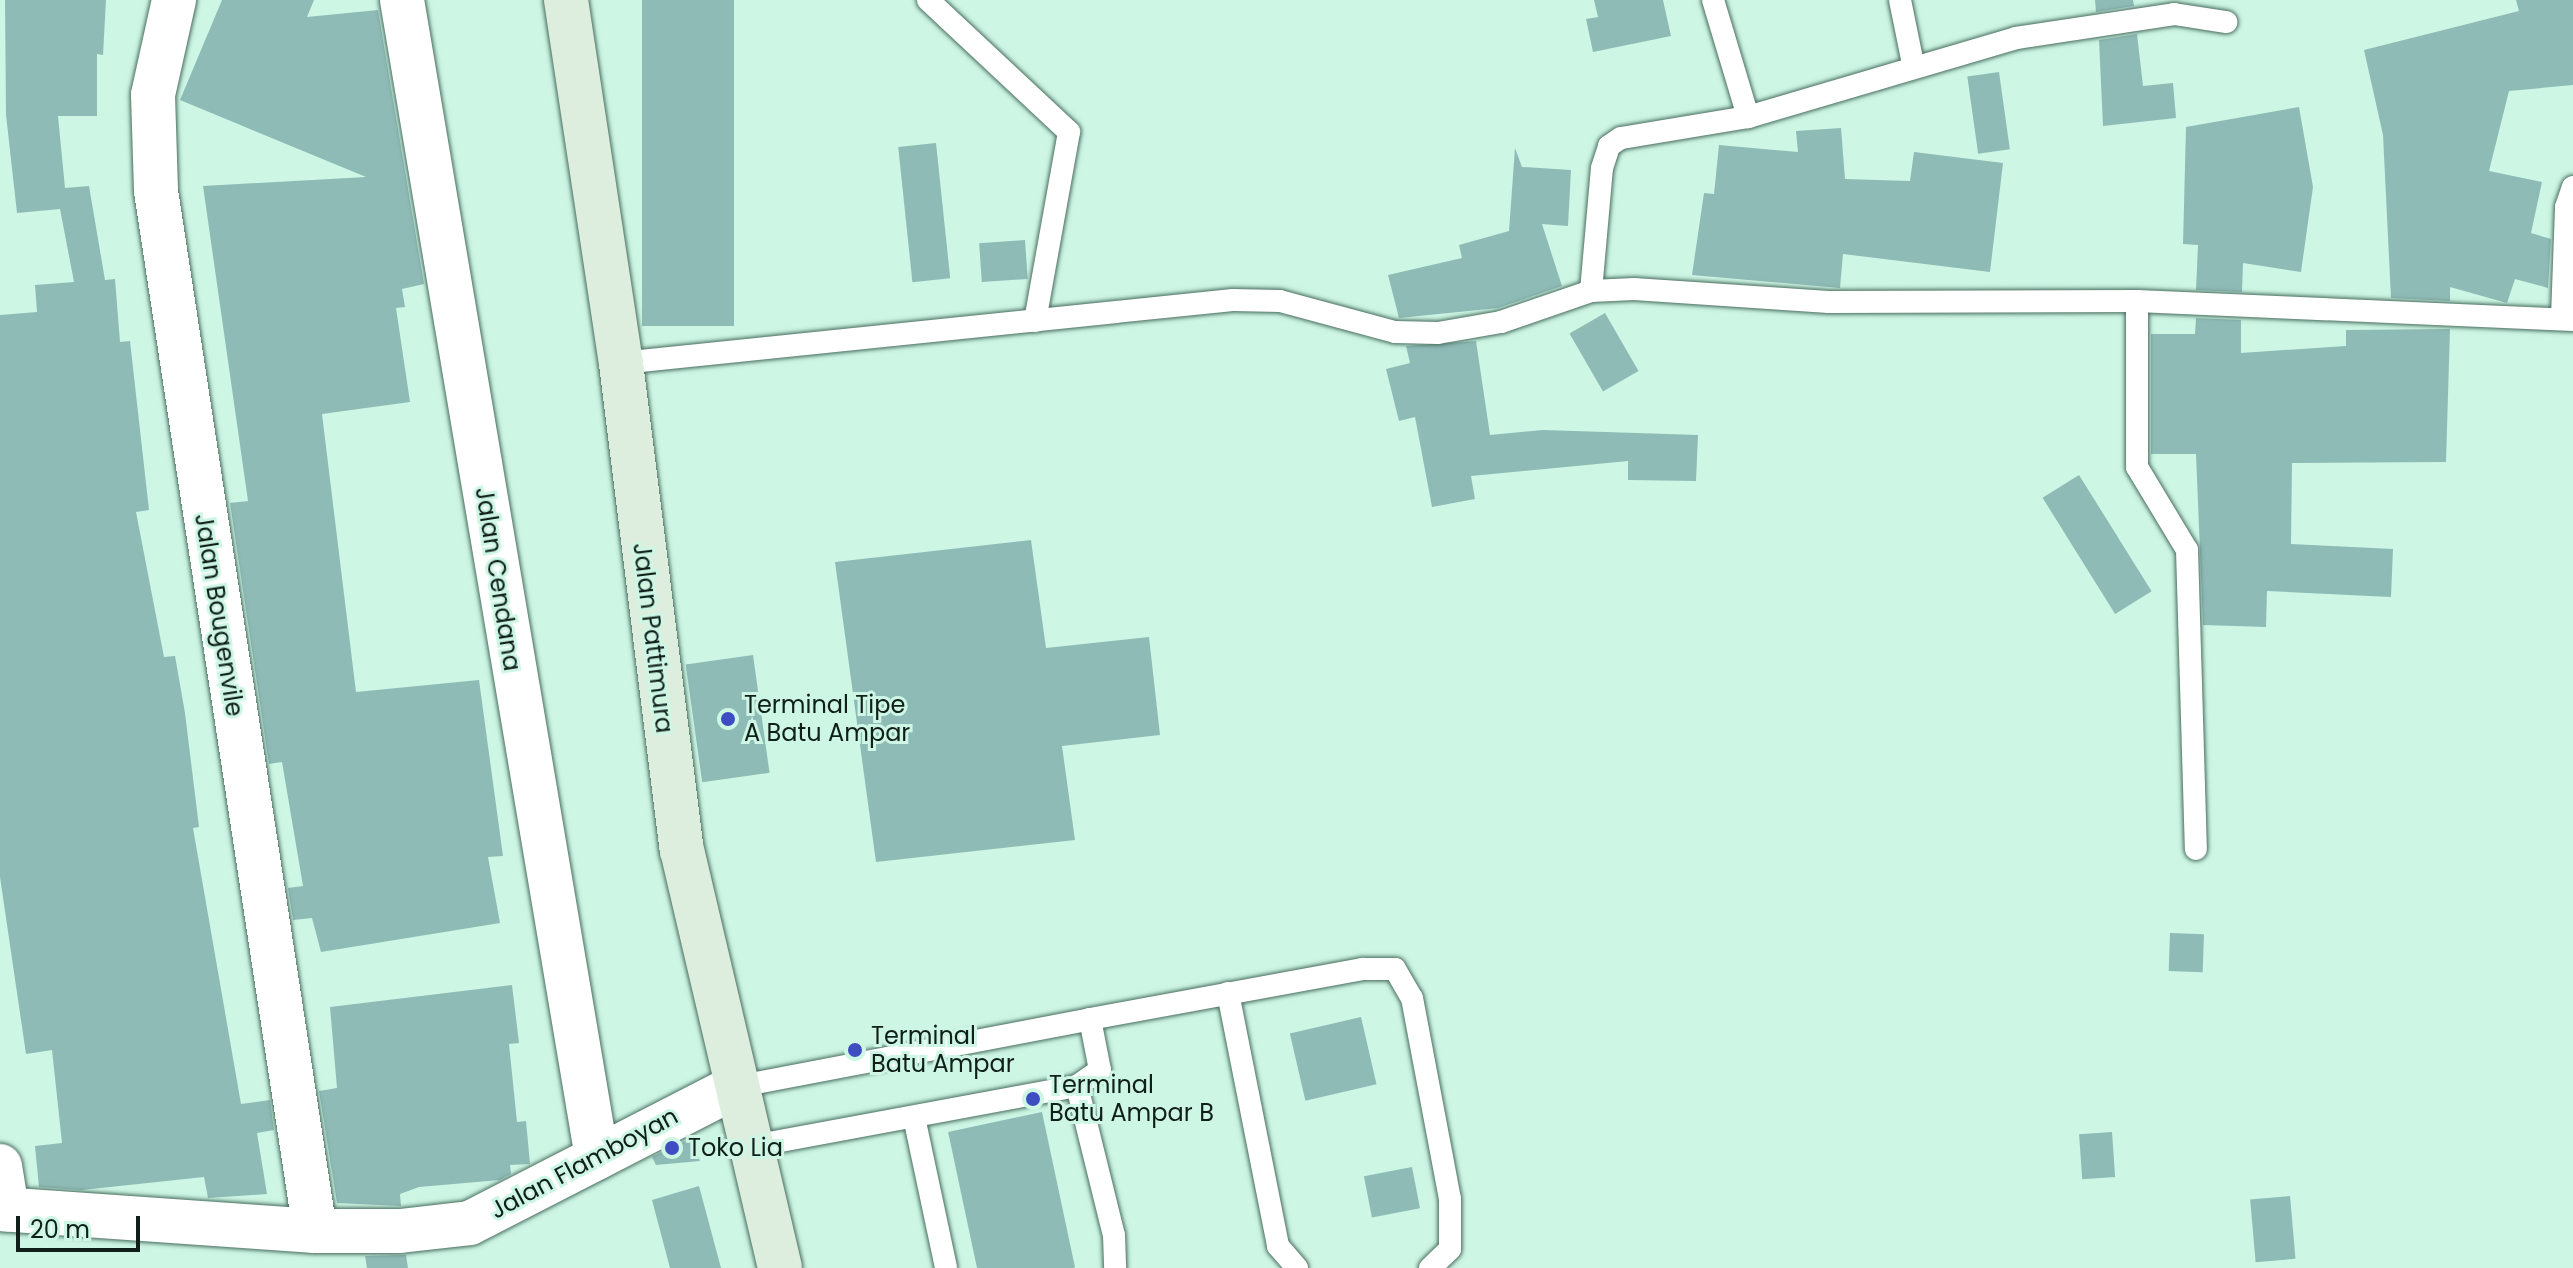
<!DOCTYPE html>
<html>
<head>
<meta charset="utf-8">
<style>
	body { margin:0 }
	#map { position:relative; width:2573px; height:1268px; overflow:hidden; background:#cdf6e4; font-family:Poppins,sans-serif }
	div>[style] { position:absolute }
	.building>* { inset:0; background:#8fbbb7; transform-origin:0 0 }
	.roads { filter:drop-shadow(0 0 2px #496d5f) drop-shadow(0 0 2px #496d5f) }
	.lane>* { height:22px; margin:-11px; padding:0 11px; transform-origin:11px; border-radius:11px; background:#fff }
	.street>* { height:44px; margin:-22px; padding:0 22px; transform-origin:22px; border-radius:22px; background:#fff }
	.secondary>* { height:44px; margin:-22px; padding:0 22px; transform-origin:22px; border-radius:22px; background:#ddeede }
	.dots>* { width:22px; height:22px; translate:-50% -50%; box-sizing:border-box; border:4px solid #cdf6e4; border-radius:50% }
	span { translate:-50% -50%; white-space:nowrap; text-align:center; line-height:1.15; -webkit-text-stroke:6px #cdf6e4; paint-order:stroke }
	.street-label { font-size:24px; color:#101f19 }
	.poi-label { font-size:24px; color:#101f19 }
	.left { translate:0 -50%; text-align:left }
	.scale { position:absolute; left:16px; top:1216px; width:124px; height:36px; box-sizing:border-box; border:4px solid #101f19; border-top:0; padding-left:10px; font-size:24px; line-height:28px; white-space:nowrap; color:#101f19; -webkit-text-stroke:6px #cdf6e4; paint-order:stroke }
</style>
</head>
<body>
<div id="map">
	<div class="building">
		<i style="clip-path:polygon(5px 0,106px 0,103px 55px,97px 54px,97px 116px,58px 116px,65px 188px,89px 186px,105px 280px,115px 279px,120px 342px,130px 341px,149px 510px,136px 512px,164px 657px,175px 656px,185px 713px,199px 827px,193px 828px,241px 1104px,270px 1100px,274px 1130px,257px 1133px,267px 1194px,208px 1198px,204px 1177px,82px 1190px,39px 1187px,35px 1146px,62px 1143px,52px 1050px,26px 1054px,0 877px,0 315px,37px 312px,35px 285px,74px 282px,60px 209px,17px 213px,6px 115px)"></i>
		<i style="clip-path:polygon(222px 0,314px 0,307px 17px,378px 10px,424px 284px,402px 289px,405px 307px,396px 308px,410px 402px,322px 414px,356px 692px,479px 680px,503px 856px,488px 857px,500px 923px,321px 952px,312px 918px,293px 920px,288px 888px,303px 886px,282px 762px,269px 764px,230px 503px,248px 501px,203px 186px,366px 177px,180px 100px)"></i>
		<i style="left:642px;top:0;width:92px;height:326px"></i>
		<i style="clip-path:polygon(1594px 0,1663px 0,1671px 36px,1593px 52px,1586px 19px,1598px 17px)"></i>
		<i style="clip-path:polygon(2095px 0,2133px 0,2134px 6px,2096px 12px)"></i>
		<i style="clip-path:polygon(2516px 0,2573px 0,2573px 85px,2509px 91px,2489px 171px,2542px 182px,2531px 233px,2551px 239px,2548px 288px,2515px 279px,2507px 303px,2450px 287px,2450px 301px,2391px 298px,2383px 135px,2364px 50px,2519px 11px)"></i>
		<i style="clip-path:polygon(2137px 34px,2143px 86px,2173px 83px,2176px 118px,2103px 126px,2099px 40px)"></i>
		<i style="left:1999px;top:72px;width:78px;height:32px;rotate:82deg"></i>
		<i style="clip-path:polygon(2299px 107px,2313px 187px,2301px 272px,2243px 263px,2242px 292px,2196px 290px,2198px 245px,2183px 244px,2186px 127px)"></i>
		<i style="clip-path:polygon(1841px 128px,1845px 179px,1910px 181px,1914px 152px,2003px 163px,1990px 272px,1843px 254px,1840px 288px,1692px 275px,1704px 193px,1714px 194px,1719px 145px,1798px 152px,1796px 131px)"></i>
		<i style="left:936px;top:143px;width:136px;height:38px;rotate:84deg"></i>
		<i style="clip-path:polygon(1515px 148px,1522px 167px,1571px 170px,1568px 226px,1542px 224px,1562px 286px,1498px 308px,1399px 318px,1388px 275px,1462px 258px,1459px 245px,1509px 231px)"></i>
		<i style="left:1025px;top:240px;width:39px;height:46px;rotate:86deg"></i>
		<i style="left:1605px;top:313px;width:67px;height:41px;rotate:60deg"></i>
		<i style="clip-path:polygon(2196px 318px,2241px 320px,2241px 353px,2346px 346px,2346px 330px,2450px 329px,2446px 462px,2292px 463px,2291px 544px,2393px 549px,2391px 597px,2267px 591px,2266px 627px,2203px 625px,2196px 454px,2151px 454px,2151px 334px,2195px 334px)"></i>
		<i style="clip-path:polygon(1476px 341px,1490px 435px,1543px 430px,1698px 435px,1696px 481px,1628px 480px,1628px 461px,1471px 476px,1475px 499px,1432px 507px,1415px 417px,1399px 421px,1386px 369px,1410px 363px,1406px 346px)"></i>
		<i style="left:2079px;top:475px;width:137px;height:43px;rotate:58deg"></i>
		<i style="clip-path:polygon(1031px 540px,1046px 648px,1149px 637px,1160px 735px,1062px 746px,1075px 840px,876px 862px,835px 562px)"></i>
		<i style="left:753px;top:655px;width:119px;height:68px;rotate:82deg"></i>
		<i style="left:2170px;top:933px;width:34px;height:38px;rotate:2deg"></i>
		<i style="clip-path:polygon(512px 985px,519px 1043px,509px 1044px,517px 1122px,526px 1121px,530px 1164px,510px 1165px,511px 1174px,500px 1180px,419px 1187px,400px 1194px,401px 1206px,337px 1203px,319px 1091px,337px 1088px,330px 1007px)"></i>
		<i style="left:1361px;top:1017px;width:69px;height:73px;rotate:77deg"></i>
		<i style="left:1042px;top:1112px;width:159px;height:96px;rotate:78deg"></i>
		<i style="left:2112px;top:1132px;width:45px;height:33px;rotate:86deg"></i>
		<i style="clip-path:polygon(691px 1138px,700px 1161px,656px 1165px,652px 1157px)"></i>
		<i style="left:1412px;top:1167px;width:42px;height:49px;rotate:79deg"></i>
		<i style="clip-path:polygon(699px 1186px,721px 1268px,670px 1268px,652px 1200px)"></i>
		<i style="left:2290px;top:1196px;width:63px;height:40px;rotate:85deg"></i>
		<i style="clip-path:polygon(406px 1255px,408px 1268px,367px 1268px,365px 1256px)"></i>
	</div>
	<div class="roads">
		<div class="lane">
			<i style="left:928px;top:0;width:193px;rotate:43.1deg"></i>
			<i style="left:1069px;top:132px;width:192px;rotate:100.2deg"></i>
			<i style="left:1713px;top:0;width:122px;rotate:73.3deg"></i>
			<i style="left:1900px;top:0;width:65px;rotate:78.5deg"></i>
			<i style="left:1591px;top:291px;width:123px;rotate:-84.9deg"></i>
			<i style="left:1602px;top:168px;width:23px;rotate:-72deg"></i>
			<i style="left:1609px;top:146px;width:14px;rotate:-34deg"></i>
			<i style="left:1621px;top:138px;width:129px;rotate:-9.4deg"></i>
			<i style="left:1748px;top:117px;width:279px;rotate:-16.4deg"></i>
			<i style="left:2016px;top:38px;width:160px;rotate:-8.6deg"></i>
			<i style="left:2174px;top:14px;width:53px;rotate:8.7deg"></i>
			<i style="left:2137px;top:301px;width:166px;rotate:90deg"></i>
			<i style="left:2137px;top:467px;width:97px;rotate:58.9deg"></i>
			<i style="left:2187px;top:550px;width:299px;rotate:88.3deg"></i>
			<i style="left:2562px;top:317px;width:110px;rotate:-87.9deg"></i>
			<i style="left:2566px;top:207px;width:21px;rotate:-71deg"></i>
			<i style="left:621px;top:363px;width:615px;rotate:-5.88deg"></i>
			<i style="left:1233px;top:300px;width:47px;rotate:1.2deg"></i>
			<i style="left:1280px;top:301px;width:119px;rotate:15.1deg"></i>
			<i style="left:1395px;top:332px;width:43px;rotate:1.3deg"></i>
			<i style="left:1438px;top:333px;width:64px;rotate:-9.9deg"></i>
			<i style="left:1501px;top:322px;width:95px;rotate:-19deg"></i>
			<i style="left:1591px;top:291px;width:43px;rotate:-2.7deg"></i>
			<i style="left:1634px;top:289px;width:195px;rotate:3.8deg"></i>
			<i style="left:1829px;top:302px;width:308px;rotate:-0.2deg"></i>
			<i style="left:2137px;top:301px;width:436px;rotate:2.5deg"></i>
			<i style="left:1228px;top:993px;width:258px;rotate:78.8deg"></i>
			<i style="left:1278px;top:1246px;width:29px;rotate:49deg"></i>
			<i style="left:1090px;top:1019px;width:278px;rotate:-10.4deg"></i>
			<i style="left:1363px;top:969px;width:32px"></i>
			<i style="left:1395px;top:969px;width:34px;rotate:60deg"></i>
			<i style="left:1412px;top:998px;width:205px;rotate:79.3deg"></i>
			<i style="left:1450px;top:1199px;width:50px;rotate:90deg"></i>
			<i style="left:1450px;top:1249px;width:28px;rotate:136deg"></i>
			<i style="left:1077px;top:1086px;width:154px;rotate:76.1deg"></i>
			<i style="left:1114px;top:1235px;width:33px;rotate:88deg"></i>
			<i style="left:735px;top:1087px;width:361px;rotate:-10.8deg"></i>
			<i style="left:1090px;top:1019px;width:52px;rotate:78.9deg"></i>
			<i style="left:1100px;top:1070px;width:28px;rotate:145deg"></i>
			<i style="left:1077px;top:1086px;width:330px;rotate:169.5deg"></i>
			<i style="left:914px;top:1117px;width:154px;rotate:78deg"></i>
		</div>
		<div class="street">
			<i style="left:174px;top:0;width:97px;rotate:102.5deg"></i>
			<i style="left:153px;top:95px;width:96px;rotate:88.2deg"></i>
			<i style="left:156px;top:191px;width:1052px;rotate:81.31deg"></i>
			<i style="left:402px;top:0;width:1174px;rotate:80.44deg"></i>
			<i style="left:0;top:1166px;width:44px;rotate:80.8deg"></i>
			<i style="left:0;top:1209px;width:316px;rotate:4deg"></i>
			<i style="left:315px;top:1231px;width:85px"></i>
			<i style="left:400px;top:1231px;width:70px;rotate:-6.5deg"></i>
			<i style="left:470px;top:1223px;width:298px;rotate:-27.2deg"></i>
		</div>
		<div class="secondary">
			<i style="left:566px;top:0;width:367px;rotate:81.4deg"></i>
			<i style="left:621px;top:363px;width:491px;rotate:82.9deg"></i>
			<i style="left:682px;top:850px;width:429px;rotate:76.8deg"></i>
		</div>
	</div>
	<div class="dots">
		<i style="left:728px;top:719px;background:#3e4dc1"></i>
		<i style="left:855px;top:1050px;background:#3e4dc1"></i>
		<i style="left:1033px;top:1099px;background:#3e4dc1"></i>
		<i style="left:672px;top:1148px;background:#3e4dc1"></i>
	</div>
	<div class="street-label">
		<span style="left:498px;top:579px;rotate:81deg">Jalan Cendana</span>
		<span style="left:219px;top:615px;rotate:81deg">Jalan Bougenvile</span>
		<span style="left:653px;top:638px;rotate:83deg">Jalan Pattimura</span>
		<span style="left:584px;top:1163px;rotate:-28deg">Jalan Flamboyan</span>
	</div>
	<div class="poi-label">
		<span class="left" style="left:744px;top:719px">Terminal Tipe<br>A Batu Ampar</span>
		<span class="left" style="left:871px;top:1050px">Terminal<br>Batu Ampar</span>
		<span class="left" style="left:1049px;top:1099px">Terminal<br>Batu Ampar B</span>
		<span class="left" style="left:688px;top:1148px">Toko Lia</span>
	</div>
	<div class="scale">20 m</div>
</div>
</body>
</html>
